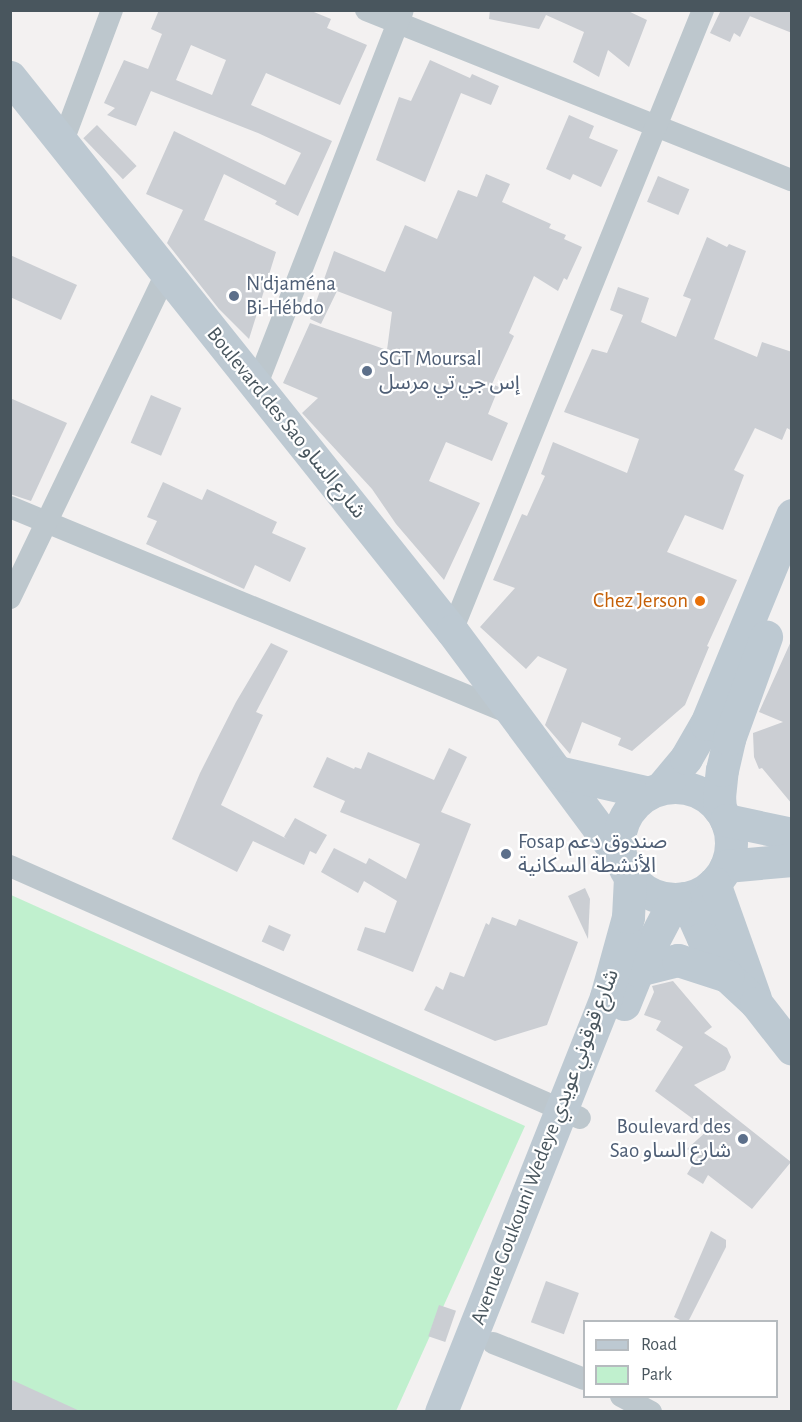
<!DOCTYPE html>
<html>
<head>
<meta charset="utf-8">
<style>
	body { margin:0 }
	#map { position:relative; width:802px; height:1422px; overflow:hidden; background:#f3f1f1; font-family:"Alegreya Sans","Noto Sans Arabic",sans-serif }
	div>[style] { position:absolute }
	.green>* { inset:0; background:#c0f0ce }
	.building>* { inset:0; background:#cbced3; transform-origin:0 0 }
	.street>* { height:22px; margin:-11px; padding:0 11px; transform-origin:11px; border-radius:11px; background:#bdc7cd }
	.secondary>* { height:33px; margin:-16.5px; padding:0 16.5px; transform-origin:16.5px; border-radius:16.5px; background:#bdc9d2 }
	.secondary>.ring { margin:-16.5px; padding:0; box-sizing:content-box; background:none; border:33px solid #bdc9d2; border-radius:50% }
	.dots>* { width:16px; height:16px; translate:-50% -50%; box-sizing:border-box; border:3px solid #fff; border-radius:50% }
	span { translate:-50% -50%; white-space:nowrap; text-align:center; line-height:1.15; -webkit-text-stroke:4.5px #fff; paint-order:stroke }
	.service-label { font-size:21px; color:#4e5e75 }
	.left { translate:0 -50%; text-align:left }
	.right { translate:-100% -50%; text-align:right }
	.street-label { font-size:21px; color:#49565e }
	.food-label { font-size:21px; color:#c56008 }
	.frame { position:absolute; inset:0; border:12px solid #49565e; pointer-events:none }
	.legend { position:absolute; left:583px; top:1320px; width:195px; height:78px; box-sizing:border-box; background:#fff; border:2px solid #b6bbbf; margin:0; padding:8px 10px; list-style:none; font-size:18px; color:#49565e }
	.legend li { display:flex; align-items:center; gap:12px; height:30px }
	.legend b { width:30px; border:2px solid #b6bbbf }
</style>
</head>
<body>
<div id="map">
	<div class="green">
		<i style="clip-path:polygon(11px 895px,525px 1126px,396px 1411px,11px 1412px)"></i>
	</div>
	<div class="building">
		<i style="clip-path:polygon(evenodd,159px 10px,309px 10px,331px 19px,327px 28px,367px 45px,340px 105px,266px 73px,251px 105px,332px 141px,298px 216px,275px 204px,277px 201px,224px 174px,204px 220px,276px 252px,249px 339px,219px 309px,167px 243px,183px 210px,146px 194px,174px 131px,285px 185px,301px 153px,258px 133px,151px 91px,136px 126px,107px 115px,115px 108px,104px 103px,124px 60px,148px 69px,162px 34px,151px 29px,159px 10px,191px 45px,226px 60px,212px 95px,176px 80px,191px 45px)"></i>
		<i style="clip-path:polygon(490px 10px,626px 10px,647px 20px,629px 67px,608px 50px,599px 77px,573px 62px,584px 32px,546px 15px,539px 29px,489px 19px)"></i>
		<i style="clip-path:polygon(721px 10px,792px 10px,792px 33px,742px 13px,750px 16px,740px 37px,734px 33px,730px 42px,710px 33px)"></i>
		<i style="clip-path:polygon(430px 60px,470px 78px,472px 74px,499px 86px,491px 105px,461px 93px,425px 182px,376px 160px,399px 97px,411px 101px)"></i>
		<i style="clip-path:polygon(569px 115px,594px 126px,589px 138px,618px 150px,601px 187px,573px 174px,570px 180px,546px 169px)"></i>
		<i style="left:97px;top:125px;width:57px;height:19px;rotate:46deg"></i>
		<i style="clip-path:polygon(486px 174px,510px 184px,502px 202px,551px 224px,549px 228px,566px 235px,564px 239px,582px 247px,567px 280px,564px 278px,558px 291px,534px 276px,509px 333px,514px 336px,492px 384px,499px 387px,488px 414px,508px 423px,492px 461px,446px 442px,429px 481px,480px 503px,444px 580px,396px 524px,372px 489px,302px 413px,318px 398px,283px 383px,310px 323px,387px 350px,392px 312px,337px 291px,321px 324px,310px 319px,334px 251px,385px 272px,405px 225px,437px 239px,458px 190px,477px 197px)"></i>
		<i style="left:658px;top:176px;width:34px;height:28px;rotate:23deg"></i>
		<i style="clip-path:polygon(707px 237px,727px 247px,729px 244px,746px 251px,714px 339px,757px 357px,762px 342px,792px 352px,792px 431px,787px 428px,782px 440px,755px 428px,734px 470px,744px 475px,723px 530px,685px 515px,667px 552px,737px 580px,707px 646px,709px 647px,685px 705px,632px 751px,618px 745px,621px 738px,582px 722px,570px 754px,545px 725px,567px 669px,538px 656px,526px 669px,480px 627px,515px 588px,493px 580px,522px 514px,527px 516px,545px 476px,541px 474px,553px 442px,627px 473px,639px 439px,564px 412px,592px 349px,607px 353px,623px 315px,610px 310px,618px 287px,649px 298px,641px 322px,676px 337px,691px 299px,683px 296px)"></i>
		<i style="clip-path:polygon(10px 255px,77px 285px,61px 320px,10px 297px)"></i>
		<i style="left:151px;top:395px;width:33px;height:52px;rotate:23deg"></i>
		<i style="clip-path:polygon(10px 398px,67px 423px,31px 501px,10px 494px)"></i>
		<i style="clip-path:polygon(163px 482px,202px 500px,207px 489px,277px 522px,272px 533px,306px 548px,290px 582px,255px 565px,244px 589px,146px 544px,157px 521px,147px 517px)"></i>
		<i style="clip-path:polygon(792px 639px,792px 804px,762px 768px,759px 769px,754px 757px,753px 733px,783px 722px,759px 712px)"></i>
		<i style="clip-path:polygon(271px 643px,288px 651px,256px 712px,263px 715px,221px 805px,287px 839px,284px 837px,295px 818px,327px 835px,316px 854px,310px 851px,304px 865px,253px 841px,237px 872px,172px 839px,200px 773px,236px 702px)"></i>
		<i style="clip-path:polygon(449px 748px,467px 757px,441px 812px,471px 824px,413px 972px,357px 950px,365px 927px,385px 933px,397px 901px,364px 881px,358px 893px,321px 872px,334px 848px,366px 864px,369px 858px,406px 879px,420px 844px,340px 812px,345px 801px,313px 787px,327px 757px,354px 769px,355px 767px,361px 769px,368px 752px,434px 780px)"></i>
		<i style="clip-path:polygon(585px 888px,590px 899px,588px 939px,568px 896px)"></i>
		<i style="clip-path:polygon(492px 917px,516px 926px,519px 919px,578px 942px,547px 1025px,495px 1041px,424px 1010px,436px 986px,443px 990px,450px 972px,464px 977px,486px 923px,489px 925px)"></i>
		<i style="left:269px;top:925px;width:24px;height:18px;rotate:24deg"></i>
		<i style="clip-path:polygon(673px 981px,712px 1027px,704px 1033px,727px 1048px,731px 1057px,725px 1070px,694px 1085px,791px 1162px,752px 1209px,708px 1175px,703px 1184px,687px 1174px,698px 1156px,687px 1149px,708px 1130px,655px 1091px,683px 1047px,656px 1030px,661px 1021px,644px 1015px,654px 992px,652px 986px)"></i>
		<i style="clip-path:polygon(711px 1231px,726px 1240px,726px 1247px,688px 1322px,684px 1322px,674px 1317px)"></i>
		<i style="left:546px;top:1281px;width:35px;height:44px;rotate:20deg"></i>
		<i style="left:439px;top:1305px;width:18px;height:33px;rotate:19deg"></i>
		<i style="clip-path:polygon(10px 1379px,82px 1412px,10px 1412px)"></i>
	</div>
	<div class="street">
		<i style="left:366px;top:10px;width:459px;rotate:21.8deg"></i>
		<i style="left:63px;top:141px;width:140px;rotate:-69.5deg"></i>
		<i style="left:257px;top:384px;width:401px;rotate:-68.7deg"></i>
		<i style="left:10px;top:507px;width:545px;rotate:22.43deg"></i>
		<i style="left:10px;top:598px;width:360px;rotate:-64.3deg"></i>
		<i style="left:452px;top:631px;width:670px;rotate:-67.99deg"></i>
		<i style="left:10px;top:866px;width:623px;rotate:23.85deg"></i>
		<i style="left:493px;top:1343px;width:98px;rotate:21.6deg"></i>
		<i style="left:621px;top:1396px;width:34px;rotate:28deg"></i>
	</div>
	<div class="secondary">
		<i style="left:10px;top:77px;width:709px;rotate:51.42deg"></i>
		<i style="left:452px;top:631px;width:282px;rotate:53.4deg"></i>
		<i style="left:558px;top:772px;width:93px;rotate:13deg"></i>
		<i class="ring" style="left:619px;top:787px;width:79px;height:79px"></i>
		<i style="left:661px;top:788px;width:39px;rotate:-50deg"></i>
		<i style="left:686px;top:758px;width:39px;rotate:-60deg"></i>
		<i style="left:706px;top:724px;width:226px;rotate:-67.6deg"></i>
		<i style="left:720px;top:810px;width:13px;rotate:-94deg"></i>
		<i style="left:719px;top:797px;width:27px;rotate:-84deg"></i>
		<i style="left:722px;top:770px;width:32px;rotate:-77deg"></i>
		<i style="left:729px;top:739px;width:109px;rotate:-70.1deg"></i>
		<i style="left:726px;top:820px;width:67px;rotate:12deg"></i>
		<i style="left:726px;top:866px;width:66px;rotate:-5.2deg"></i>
		<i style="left:714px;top:883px;width:122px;rotate:70.4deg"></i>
		<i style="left:685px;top:898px;width:44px;rotate:65.8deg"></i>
		<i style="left:703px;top:938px;width:45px;rotate:57.7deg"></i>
		<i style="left:727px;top:976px;width:40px;rotate:43deg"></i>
		<i style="left:756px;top:1003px;width:58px;rotate:52deg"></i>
		<i style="left:638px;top:970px;width:41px;rotate:-14deg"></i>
		<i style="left:678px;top:960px;width:52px;rotate:18.1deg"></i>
		<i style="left:624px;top:1004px;width:37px;rotate:-68deg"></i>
		<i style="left:638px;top:970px;width:80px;rotate:-62.5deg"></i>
		<i style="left:441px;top:1412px;width:447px;rotate:-68.3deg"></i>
		<i style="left:606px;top:997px;width:83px;rotate:-74.6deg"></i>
		<i style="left:628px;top:917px;width:40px;rotate:-87.1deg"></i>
	</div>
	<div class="dots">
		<i style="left:234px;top:296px;background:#5c6f8a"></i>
		<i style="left:367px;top:371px;background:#5c6f8a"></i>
		<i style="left:700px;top:601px;background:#e8710a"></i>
		<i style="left:506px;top:854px;background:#5c6f8a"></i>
		<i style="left:743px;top:1139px;background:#5c6f8a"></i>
	</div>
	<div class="service-label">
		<span class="left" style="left:246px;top:296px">N'djaména<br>Bi-Hébdo</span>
		<span class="left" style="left:379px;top:371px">SGT Moursal<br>إس جي تي مرسل</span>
		<span class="left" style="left:518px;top:854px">Fosap صندوق دعم<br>الأنشطة السكانية</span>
		<span class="right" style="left:731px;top:1139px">Boulevard des<br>Sao شارع الساو</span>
	</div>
	<div class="street-label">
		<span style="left:286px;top:423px;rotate:51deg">Boulevard des Sao شارع الساو</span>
		<span style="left:545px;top:1147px;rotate:-69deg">Avenue Goukouni Wedeye شارع قوقوني عويدي</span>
	</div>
	<div class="food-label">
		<span class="right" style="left:688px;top:601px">Chez Jerson</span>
	</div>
	<div class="frame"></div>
	<ul class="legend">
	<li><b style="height:8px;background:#bdc9d2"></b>Road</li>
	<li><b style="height:16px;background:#c0f0ce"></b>Park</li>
	</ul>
</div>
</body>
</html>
